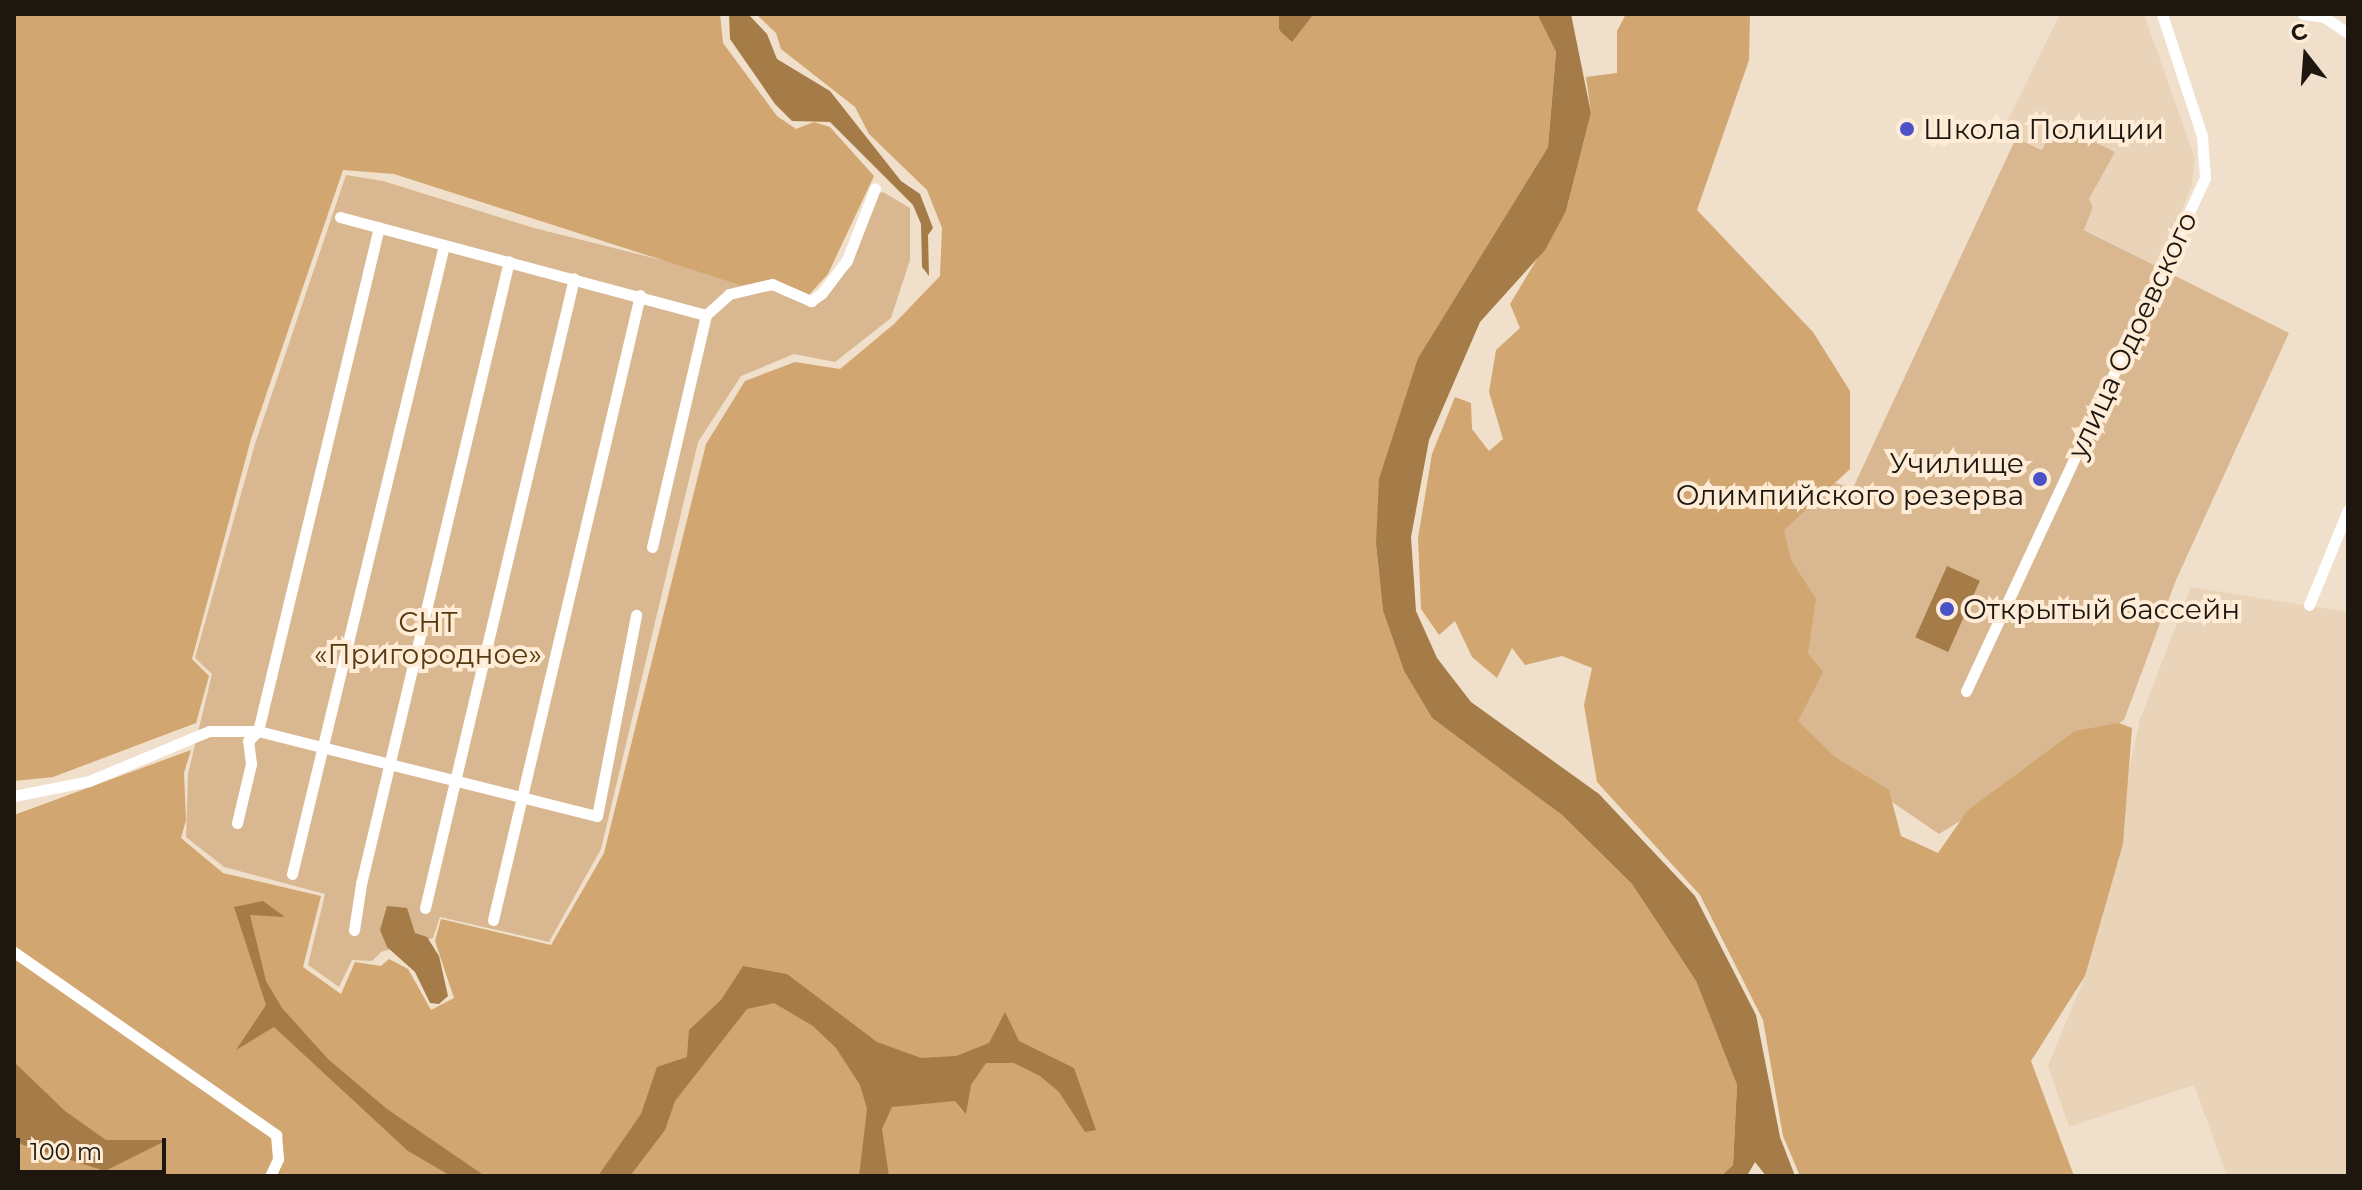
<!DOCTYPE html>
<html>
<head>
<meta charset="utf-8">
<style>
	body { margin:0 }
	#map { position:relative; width:2362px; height:1190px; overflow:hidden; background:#f0dfca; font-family:Montserrat,sans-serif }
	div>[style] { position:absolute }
	.built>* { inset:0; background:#ead4b9 }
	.green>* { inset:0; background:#d9b891 }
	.forest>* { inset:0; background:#d1a671 }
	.water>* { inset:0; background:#a57c48; transform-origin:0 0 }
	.street>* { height:11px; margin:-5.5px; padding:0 5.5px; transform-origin:5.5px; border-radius:5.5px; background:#fff }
	.dots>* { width:22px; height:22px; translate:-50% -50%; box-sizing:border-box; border:4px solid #feecd7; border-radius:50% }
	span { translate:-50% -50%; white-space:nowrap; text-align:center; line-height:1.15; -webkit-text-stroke:8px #feecd7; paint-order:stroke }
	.poi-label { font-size:28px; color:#1d1710 }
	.left { translate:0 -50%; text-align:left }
	.right { translate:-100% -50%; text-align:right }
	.street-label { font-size:28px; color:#1d1710 }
	.park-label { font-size:28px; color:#56390e }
	.frame { position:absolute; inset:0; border:16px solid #1d1710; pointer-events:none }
	.north { position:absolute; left:2266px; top:16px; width:80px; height:80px; -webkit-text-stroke:6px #feecd7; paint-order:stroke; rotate:343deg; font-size:22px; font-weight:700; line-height:32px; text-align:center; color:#1d1710 }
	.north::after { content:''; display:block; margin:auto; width:28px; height:36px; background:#1d1710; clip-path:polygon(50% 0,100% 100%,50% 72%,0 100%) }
	.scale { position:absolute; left:16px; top:1138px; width:150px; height:36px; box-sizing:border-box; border:4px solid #1d1710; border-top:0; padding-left:10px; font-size:24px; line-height:28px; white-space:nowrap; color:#1d1710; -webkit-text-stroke:6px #feecd7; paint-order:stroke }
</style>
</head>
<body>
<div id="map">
	<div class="built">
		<i style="clip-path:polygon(2060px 14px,2144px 14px,2195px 159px,2192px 185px,2159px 268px,2084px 229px,2093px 207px,2089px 200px,2114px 152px,2055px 123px,2043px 150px,2003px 130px)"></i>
		<i style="clip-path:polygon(2191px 587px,2348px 612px,2348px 1176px,2227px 1176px,2194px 1085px,2069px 1127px,2048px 1066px,2085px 976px,2140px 719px)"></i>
	</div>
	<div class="green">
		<i style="clip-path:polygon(2056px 123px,2115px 152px,2089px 199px,2093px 207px,2084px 230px,2289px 333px,2176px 580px,2124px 720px,1939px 834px,1755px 708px,1792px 470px,1853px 488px,2016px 138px,2042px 150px)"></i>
		<i style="clip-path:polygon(346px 175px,383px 181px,534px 228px,773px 288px,815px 305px,852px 265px,876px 194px,883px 192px,910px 208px,910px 260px,891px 318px,835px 362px,794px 354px,741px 376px,698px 442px,601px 849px,549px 942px,440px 917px,433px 938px,381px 952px,372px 961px,352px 960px,339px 987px,308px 965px,325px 894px,224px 867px,186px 837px,188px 774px,212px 674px,195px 658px,255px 444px)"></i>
	</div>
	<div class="forest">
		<i style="clip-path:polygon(14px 14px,720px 14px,723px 43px,777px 116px,796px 129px,814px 122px,830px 127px,874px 176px,828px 274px,808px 296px,776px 282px,740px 285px,394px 174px,343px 170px,251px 439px,192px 659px,209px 676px,196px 723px,53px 777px,14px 781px)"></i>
		<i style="clip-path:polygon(756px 14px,1279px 14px,1279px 31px,1299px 33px,1314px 14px,1537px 14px,1556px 52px,1548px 147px,1418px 358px,1376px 544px,1383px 611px,1404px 671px,1432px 718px,1562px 815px,1632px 884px,1696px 981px,1737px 1085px,1733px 1165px,1721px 1176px,14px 1176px,14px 815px,191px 750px,184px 773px,186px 820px,181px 838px,223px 873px,321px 896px,303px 967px,341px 994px,355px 962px,381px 966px,389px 959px,408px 969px,431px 1010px,454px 998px,435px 941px,441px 919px,551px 945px,604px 853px,706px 444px,745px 381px,795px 362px,840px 369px,894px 324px,940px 276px,942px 228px,927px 190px,869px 134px,855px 107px,781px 49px,776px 33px)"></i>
		<i style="clip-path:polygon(1626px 14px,1750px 14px,1749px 60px,1697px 210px,1813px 332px,1850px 391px,1850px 469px,1784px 530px,1791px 560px,1816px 599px,1808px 653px,1823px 672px,1798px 721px,1835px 757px,1889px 790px,1901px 836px,1938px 853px,1968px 810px,2075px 731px,2119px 723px,2132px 728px,2123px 844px,2085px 976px,2031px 1061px,2074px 1176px,1800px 1176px,1783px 1136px,1763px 1020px,1700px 895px,1597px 782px,1584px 705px,1592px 668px,1562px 656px,1525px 665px,1512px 648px,1497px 678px,1472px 657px,1455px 621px,1439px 635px,1421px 609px,1418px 538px,1432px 454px,1455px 397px,1471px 403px,1472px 429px,1489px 451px,1503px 439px,1489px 392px,1496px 350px,1520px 328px,1510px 304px,1566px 211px,1591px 113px,1586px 77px,1617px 73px,1617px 31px)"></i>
	</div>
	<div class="water">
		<i style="clip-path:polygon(729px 14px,748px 14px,767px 34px,777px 59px,830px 91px,901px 181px,920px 194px,933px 228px,928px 235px,929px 276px,922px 267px,921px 224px,913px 205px,830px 122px,792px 121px,775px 104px,730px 39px)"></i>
		<i style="clip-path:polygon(1279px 14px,1314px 14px,1292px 42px,1279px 30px)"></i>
		<i style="clip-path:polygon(1537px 14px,1571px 14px,1591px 113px,1566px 211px,1545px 250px,1480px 322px,1429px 440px,1411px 537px,1416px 611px,1437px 658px,1471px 702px,1599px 794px,1695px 896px,1756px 1015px,1780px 1137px,1795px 1176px,1766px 1176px,1755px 1162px,1747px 1176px,1721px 1176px,1733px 1165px,1737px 1085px,1696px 981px,1632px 884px,1562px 815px,1432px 718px,1404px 671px,1383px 611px,1376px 544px,1379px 479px,1418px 358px,1548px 147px,1556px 52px)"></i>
		<i style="left:1947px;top:566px;width:36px;height:78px;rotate:24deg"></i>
		<i style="clip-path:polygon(263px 901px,285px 917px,250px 915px,266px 981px,282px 1008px,328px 1059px,387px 1109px,485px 1176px,451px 1176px,408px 1151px,274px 1027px,236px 1050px,266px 1005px,234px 907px)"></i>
		<i style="clip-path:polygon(387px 906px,407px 908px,415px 933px,427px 937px,439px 956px,448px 996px,439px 1004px,430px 1003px,415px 972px,387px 947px,380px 930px)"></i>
		<i style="clip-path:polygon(743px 966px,787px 974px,877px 1042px,921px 1058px,956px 1056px,989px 1043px,1005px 1012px,1019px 1041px,1074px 1068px,1096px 1130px,1085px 1132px,1059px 1092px,1040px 1076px,1014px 1063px,986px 1063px,971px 1085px,966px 1114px,955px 1101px,892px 1107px,882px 1129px,889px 1176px,859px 1176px,867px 1109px,860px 1085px,836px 1048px,813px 1026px,774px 1003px,747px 1009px,675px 1101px,665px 1130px,630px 1176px,598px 1176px,641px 1114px,657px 1067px,687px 1057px,689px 1030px,721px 1000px)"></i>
		<i style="clip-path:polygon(14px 1062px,65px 1111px,106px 1140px,167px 1140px,105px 1171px,23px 1145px,14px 1140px)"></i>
	</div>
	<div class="street">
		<i style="left:2303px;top:14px;width:21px;rotate:8deg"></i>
		<i style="left:2324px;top:17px;width:29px;rotate:34deg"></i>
		<i style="left:340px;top:217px;width:379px;rotate:15deg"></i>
		<i style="left:706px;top:315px;width:31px;rotate:-42deg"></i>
		<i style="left:729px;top:294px;width:44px;rotate:-13.1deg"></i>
		<i style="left:772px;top:284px;width:43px;rotate:23.6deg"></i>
		<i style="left:811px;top:301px;width:14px;rotate:-36deg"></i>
		<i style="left:822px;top:293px;width:41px;rotate:-52.9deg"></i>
		<i style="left:847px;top:260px;width:77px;rotate:-68.7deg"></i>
		<i style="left:652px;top:547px;width:238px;rotate:-76.9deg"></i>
		<i style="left:2309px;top:605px;width:103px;rotate:-67.7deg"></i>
		<i style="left:1966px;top:691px;width:566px;rotate:-65.02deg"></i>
		<i style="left:2205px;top:178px;width:42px;rotate:-94.1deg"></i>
		<i style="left:2202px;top:136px;width:128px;rotate:-108.2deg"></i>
		<i style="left:14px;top:796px;width:76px;rotate:-11.3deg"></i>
		<i style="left:89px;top:781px;width:130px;rotate:-22.6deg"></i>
		<i style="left:209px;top:731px;width:49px"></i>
		<i style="left:258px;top:731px;width:349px;rotate:14.1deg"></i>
		<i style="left:597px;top:816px;width:205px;rotate:-79deg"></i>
		<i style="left:237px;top:823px;width:61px;rotate:-76.7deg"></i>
		<i style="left:251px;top:764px;width:23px;rotate:-97deg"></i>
		<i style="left:248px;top:741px;width:14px;rotate:-45deg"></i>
		<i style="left:258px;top:731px;width:518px;rotate:-76.5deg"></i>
		<i style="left:292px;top:874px;width:647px;rotate:-76.41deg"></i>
		<i style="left:425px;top:908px;width:647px;rotate:-76.69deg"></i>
		<i style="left:493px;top:920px;width:642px;rotate:-76.76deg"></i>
		<i style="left:354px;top:930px;width:47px;rotate:-81.3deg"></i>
		<i style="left:361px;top:884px;width:640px;rotate:-76.64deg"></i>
		<i style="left:14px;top:952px;width:320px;rotate:34.9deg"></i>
		<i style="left:276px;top:1135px;width:24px;rotate:85deg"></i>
		<i style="left:278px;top:1159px;width:19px;rotate:115deg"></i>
	</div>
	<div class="dots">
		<i style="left:1907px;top:129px;background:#4c51c7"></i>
		<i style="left:2040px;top:479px;background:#4c51c7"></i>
		<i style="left:1947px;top:609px;background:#4c51c7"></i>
	</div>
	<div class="poi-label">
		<span class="left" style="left:1923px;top:129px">Школа Полиции</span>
		<span class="right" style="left:2024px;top:479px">Училище<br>Олимпийского резерва</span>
		<span class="left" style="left:1963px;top:609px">Открытый бассейн</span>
	</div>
	<div class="street-label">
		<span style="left:2132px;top:335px;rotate:-65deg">улица Одоевского</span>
	</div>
	<div class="park-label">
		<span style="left:428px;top:638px">СНТ<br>«Пригородное»</span>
	</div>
	<div class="frame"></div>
	<div class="north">С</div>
	<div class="scale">100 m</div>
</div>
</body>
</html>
